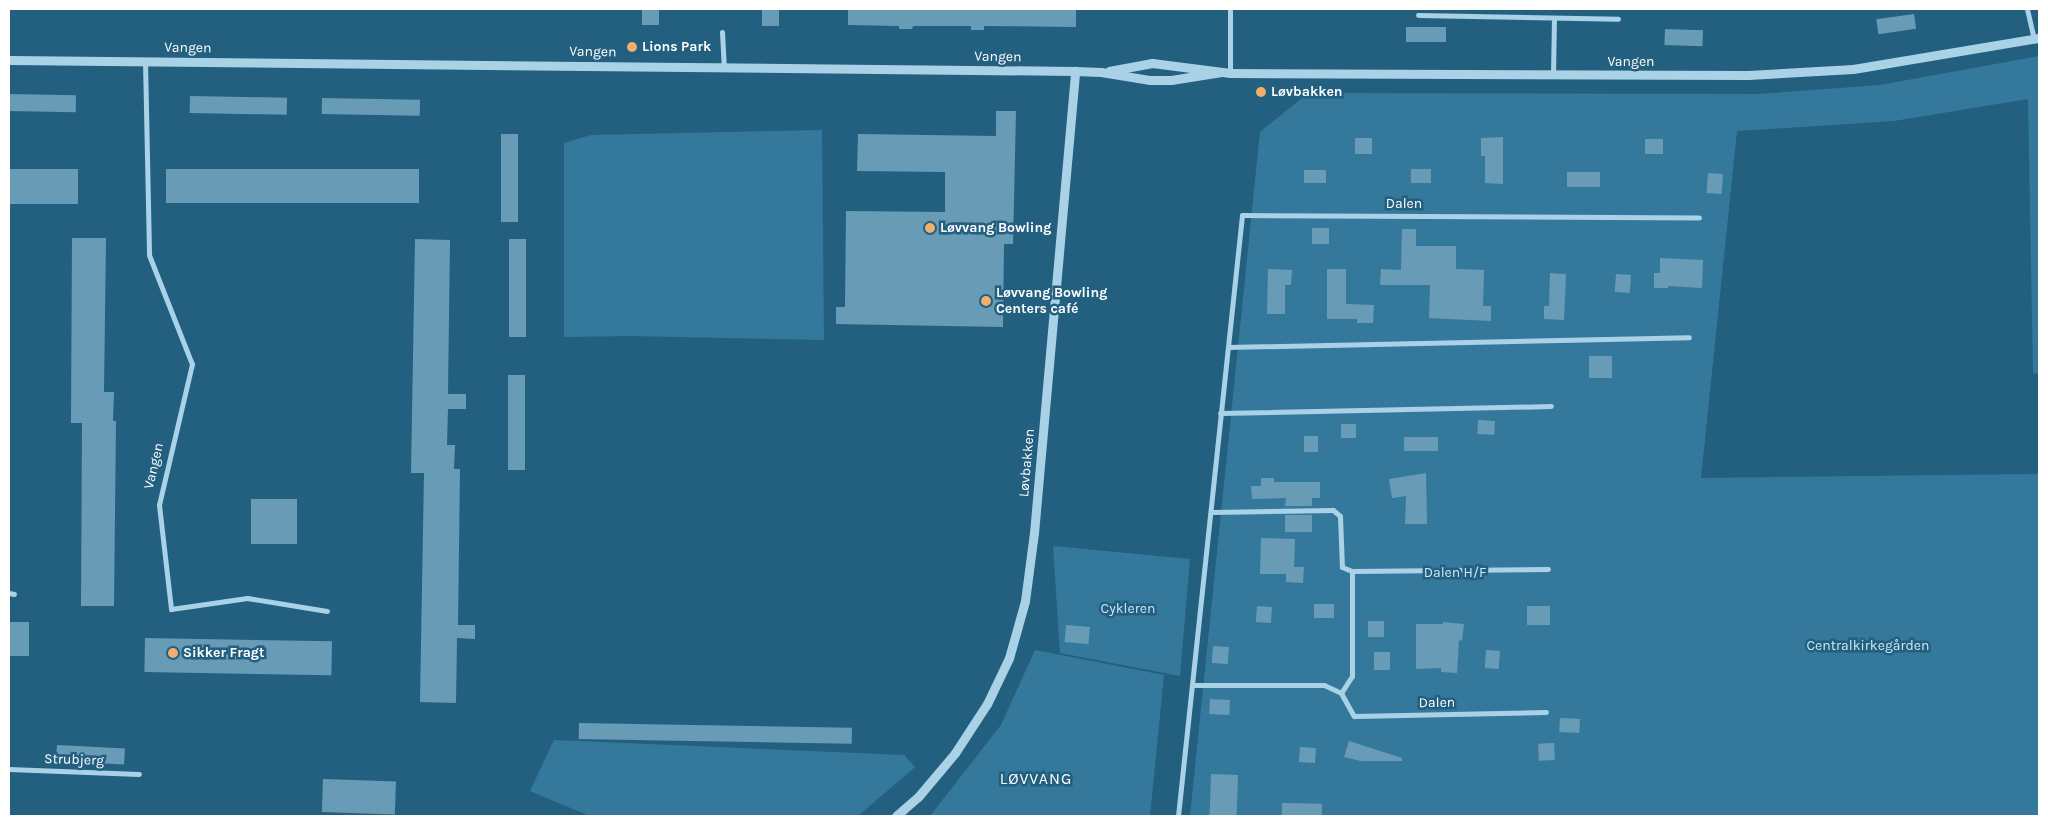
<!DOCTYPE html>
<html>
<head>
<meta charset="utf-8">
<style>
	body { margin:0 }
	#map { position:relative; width:2048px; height:825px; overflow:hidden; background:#236080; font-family:Karla,sans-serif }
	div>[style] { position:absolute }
	.green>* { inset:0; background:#34799c }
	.building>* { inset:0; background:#689cb6; transform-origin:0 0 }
	.minor>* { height:5px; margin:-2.5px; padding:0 2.5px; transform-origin:2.5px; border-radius:2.5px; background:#a9d2e7 }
	.tertiary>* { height:9px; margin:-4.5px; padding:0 4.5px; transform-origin:4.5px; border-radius:4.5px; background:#a9d2e7 }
	.dots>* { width:14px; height:14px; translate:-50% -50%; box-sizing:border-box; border:2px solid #236080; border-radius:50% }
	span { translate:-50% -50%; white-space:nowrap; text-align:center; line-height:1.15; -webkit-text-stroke:5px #236080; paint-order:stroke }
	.poi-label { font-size:14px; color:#fff; font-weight:700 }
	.left { translate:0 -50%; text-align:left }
	.street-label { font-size:14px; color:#fff }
	.park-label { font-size:14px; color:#cde8f5 }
	.quarter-label { font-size:16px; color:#fff; letter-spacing:1px }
	.frame { position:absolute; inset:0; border:10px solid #fff; pointer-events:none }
</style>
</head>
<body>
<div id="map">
	<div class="green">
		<i style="clip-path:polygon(2039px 56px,2039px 374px,2033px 373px,2028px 99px,1894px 121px,1737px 131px,1701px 478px,2039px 474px,2039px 816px,1190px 816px,1260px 132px,1308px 93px,1758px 94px,1880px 85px)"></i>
		<i style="clip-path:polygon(822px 130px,824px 340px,629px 336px,564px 337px,564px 143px,591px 135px)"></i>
		<i style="clip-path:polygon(1053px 546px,1190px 559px,1180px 676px,1060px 653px)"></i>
		<i style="clip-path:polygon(1035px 650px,1164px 675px,1150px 816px,930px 816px,1001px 725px)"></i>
		<i style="clip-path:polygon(554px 740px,904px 755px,915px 767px,858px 816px,590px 816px,530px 791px)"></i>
	</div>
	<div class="building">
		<i style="left:642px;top:9px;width:17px;height:16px"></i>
		<i style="left:762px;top:9px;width:17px;height:17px"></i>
		<i style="clip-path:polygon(848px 9px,1076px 9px,1076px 27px,984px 26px,984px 30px,971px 30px,971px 26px,913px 26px,912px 29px,899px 29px,899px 26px,848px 25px)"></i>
		<i style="left:1914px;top:14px;width:15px;height:38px;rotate:82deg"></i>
		<i style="left:1406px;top:27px;width:40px;height:15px"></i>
		<i style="left:1665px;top:29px;width:38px;height:16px;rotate:2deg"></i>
		<i style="left:9px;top:94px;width:67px;height:17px;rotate:1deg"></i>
		<i style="left:190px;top:96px;width:97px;height:17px;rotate:1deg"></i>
		<i style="left:322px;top:98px;width:98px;height:16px;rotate:1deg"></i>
		<i style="clip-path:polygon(996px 111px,1016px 111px,1013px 244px,1004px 244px,1003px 327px,836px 324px,836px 307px,845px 307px,846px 211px,945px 212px,945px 172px,857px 171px,858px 134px,996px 136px)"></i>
		<i style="left:501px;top:134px;width:17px;height:88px"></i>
		<i style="clip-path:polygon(1503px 137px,1503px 184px,1485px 183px,1485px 156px,1481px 156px,1481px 138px)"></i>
		<i style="left:1355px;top:138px;width:17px;height:16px"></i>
		<i style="left:1645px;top:139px;width:18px;height:15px"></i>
		<i style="left:9px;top:169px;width:69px;height:35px"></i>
		<i style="left:166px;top:169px;width:253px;height:34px"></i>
		<i style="left:1411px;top:169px;width:20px;height:14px"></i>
		<i style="left:1304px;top:170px;width:22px;height:13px"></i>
		<i style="left:1567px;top:172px;width:33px;height:15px"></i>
		<i style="left:1708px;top:173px;width:15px;height:20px;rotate:4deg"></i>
		<i style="left:1312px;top:228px;width:17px;height:16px"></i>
		<i style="clip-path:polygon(1402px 229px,1416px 229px,1416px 246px,1456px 246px,1456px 269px,1484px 270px,1483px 306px,1491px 306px,1491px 321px,1429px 318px,1430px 285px,1380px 285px,1381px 269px,1401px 270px)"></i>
		<i style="clip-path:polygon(72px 238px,106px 238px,104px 392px,114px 392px,113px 421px,116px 421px,114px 606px,81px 606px,82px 423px,71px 423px)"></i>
		<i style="clip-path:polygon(415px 239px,450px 240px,448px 394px,466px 394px,466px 409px,448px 409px,447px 445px,455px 445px,454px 469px,460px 469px,458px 625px,475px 625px,475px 639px,457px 638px,456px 703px,420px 702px,424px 473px,411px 473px)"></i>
		<i style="left:509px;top:239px;width:17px;height:98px"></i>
		<i style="clip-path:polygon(1660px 258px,1703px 260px,1702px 288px,1668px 286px,1668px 288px,1654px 288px,1654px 273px,1660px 273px)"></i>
		<i style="clip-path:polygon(1268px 269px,1292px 270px,1291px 285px,1285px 285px,1285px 314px,1267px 314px)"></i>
		<i style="clip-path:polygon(1327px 269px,1346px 269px,1346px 304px,1374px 305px,1373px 323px,1357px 323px,1357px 319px,1327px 319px)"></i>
		<i style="clip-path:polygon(1550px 273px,1566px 274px,1564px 320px,1544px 319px,1544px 306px,1549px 306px)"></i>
		<i style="left:1616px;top:274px;width:15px;height:18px;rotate:4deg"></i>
		<i style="left:1589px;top:356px;width:23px;height:22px"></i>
		<i style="left:508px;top:375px;width:17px;height:95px"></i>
		<i style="left:1478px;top:420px;width:17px;height:14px;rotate:3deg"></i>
		<i style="left:1341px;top:424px;width:15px;height:14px"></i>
		<i style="left:1304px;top:436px;width:14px;height:16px"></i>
		<i style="left:1404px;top:437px;width:34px;height:14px"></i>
		<i style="clip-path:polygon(1426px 473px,1427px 524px,1405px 524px,1406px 496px,1392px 498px,1389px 479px)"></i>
		<i style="clip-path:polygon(1261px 478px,1274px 478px,1274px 482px,1320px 482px,1320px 498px,1312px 498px,1312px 506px,1285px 506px,1286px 498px,1252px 499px,1251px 486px,1261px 486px)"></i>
		<i style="left:251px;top:499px;width:46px;height:45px"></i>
		<i style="left:1285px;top:515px;width:27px;height:17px"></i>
		<i style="clip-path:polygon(1261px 538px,1295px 539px,1294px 567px,1304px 567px,1303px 583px,1286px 582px,1286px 574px,1260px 574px)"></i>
		<i style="left:1314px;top:604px;width:20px;height:14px"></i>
		<i style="left:1257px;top:606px;width:15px;height:16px;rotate:4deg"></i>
		<i style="left:1527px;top:606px;width:23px;height:19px"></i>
		<i style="left:1368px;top:621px;width:16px;height:16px"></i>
		<i style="left:9px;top:622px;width:20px;height:34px"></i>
		<i style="clip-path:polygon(1443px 622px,1464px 624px,1462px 641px,1459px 640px,1457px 673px,1441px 672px,1441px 668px,1416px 669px,1416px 624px,1443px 624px)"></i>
		<i style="left:1066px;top:625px;width:24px;height:17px;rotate:5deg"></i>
		<i style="left:145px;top:638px;width:187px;height:34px;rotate:1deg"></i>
		<i style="left:1213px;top:646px;width:16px;height:17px;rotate:4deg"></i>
		<i style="left:1486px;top:650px;width:14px;height:18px;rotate:4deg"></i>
		<i style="left:1374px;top:652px;width:16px;height:18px"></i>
		<i style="left:1210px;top:699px;width:20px;height:15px;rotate:3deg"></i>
		<i style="left:1560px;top:718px;width:20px;height:14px;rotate:3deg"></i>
		<i style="left:579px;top:723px;width:273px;height:16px;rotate:1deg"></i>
		<i style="clip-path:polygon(1349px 741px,1402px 758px,1402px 761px,1361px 761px,1344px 757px)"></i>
		<i style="left:1554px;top:743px;width:17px;height:16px;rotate:87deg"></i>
		<i style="left:57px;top:745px;width:68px;height:16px;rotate:3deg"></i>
		<i style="left:1300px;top:747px;width:16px;height:15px;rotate:4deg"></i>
		<i style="left:1211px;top:774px;width:27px;height:42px;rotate:2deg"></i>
		<i style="left:323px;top:779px;width:73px;height:33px;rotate:2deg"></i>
		<i style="left:1282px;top:803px;width:40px;height:13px;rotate:1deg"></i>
	</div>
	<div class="minor">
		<i style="left:2027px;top:9px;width:31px;rotate:77deg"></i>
		<i style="left:1418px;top:15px;width:200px;rotate:1.1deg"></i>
		<i style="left:722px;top:32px;width:35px;rotate:87deg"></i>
		<i style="left:145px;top:61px;width:194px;rotate:88.8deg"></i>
		<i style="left:149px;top:255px;width:117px;rotate:68.5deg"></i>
		<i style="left:192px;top:364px;width:145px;rotate:103.2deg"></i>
		<i style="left:159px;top:505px;width:105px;rotate:83.4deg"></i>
		<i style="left:171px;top:609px;width:77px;rotate:-8.2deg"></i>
		<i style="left:247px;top:598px;width:81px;rotate:9.2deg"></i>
		<i style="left:1230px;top:73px;width:64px;rotate:-90deg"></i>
		<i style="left:1553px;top:75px;width:56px;rotate:-89deg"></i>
		<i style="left:1228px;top:347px;width:461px;rotate:-1.2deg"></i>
		<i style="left:1220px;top:413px;width:331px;rotate:-1.2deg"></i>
		<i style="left:1212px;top:512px;width:121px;rotate:-0.9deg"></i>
		<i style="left:1333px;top:510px;width:9px;rotate:41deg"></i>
		<i style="left:1340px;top:516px;width:51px;rotate:87.8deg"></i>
		<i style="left:1342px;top:567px;width:11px;rotate:22deg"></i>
		<i style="left:1352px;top:571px;width:196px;rotate:-0.6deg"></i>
		<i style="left:1352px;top:571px;width:105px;rotate:90deg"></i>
		<i style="left:1352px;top:676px;width:20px;rotate:123deg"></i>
		<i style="left:1341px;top:693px;width:26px;rotate:61deg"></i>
		<i style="left:1354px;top:716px;width:192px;rotate:-1.2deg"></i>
		<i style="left:9px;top:593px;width:5px;rotate:11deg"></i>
		<i style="left:1193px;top:685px;width:131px"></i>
		<i style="left:1324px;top:685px;width:19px;rotate:25deg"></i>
		<i style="left:9px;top:769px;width:130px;rotate:2.2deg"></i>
		<i style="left:1178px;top:816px;width:604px;rotate:-83.92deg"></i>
		<i style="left:1242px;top:215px;width:457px;rotate:0.3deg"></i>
	</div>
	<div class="tertiary">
		<i style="left:9px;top:60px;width:1066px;rotate:0.59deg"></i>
		<i style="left:1075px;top:71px;width:26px;rotate:2deg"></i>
		<i style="left:1101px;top:72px;width:50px;rotate:9.3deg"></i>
		<i style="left:1150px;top:80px;width:21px"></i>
		<i style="left:1171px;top:80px;width:51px;rotate:-9.1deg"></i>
		<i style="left:1109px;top:71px;width:44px;rotate:-10.5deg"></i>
		<i style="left:1152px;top:63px;width:79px;rotate:7.3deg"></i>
		<i style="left:1230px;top:73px;width:518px;rotate:0.22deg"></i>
		<i style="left:1748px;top:75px;width:105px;rotate:-3.3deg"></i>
		<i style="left:1853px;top:69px;width:189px;rotate:-9.5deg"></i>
		<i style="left:896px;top:816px;width:29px;rotate:-41deg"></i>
		<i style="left:918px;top:797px;width:57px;rotate:-49.9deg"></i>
		<i style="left:955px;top:753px;width:59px;rotate:-56.9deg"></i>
		<i style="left:987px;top:704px;width:51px;rotate:-64.4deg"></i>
		<i style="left:1009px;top:658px;width:59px;rotate:-74.3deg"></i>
		<i style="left:1025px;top:601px;width:69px;rotate:-82.5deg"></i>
		<i style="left:1034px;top:533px;width:464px;rotate:-84.9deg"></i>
	</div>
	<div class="dots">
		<i style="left:632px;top:47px;background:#f2ae6d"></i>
		<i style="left:1261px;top:92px;background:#f2ae6d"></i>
		<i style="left:930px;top:228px;background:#f2ae6d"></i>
		<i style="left:986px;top:301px;background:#f2ae6d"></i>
		<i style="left:173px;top:653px;background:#f2ae6d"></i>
	</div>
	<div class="poi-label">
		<span class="left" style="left:642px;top:47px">Lions Park</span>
		<span class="left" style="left:1271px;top:92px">Løvbakken</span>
		<span class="left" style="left:940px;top:228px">Løvvang Bowling</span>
		<span class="left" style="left:996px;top:301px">Løvvang Bowling<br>Centers café</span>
		<span class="left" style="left:183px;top:653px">Sikker Fragt</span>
	</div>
	<div class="street-label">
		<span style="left:188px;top:48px;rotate:1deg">Vangen</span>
		<span style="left:593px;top:52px;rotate:1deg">Vangen</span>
		<span style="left:998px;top:57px;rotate:1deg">Vangen</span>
		<span style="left:1631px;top:62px">Vangen</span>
		<span style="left:1404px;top:204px">Dalen</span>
		<span style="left:1027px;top:463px;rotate:-85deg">Løvbakken</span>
		<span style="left:154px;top:466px;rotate:-77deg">Vangen</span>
		<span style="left:1437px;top:703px;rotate:-1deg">Dalen</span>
		<span style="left:74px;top:760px;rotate:2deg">Strubjerg</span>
	</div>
	<div class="park-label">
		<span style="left:1455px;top:573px">Dalen H/F</span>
		<span style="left:1128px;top:609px">Cykleren</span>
		<span style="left:1868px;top:646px">Centralkirkegården</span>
	</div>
	<div class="quarter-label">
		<span style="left:1036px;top:779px">LØVVANG</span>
	</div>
	<div class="frame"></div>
</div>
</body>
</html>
